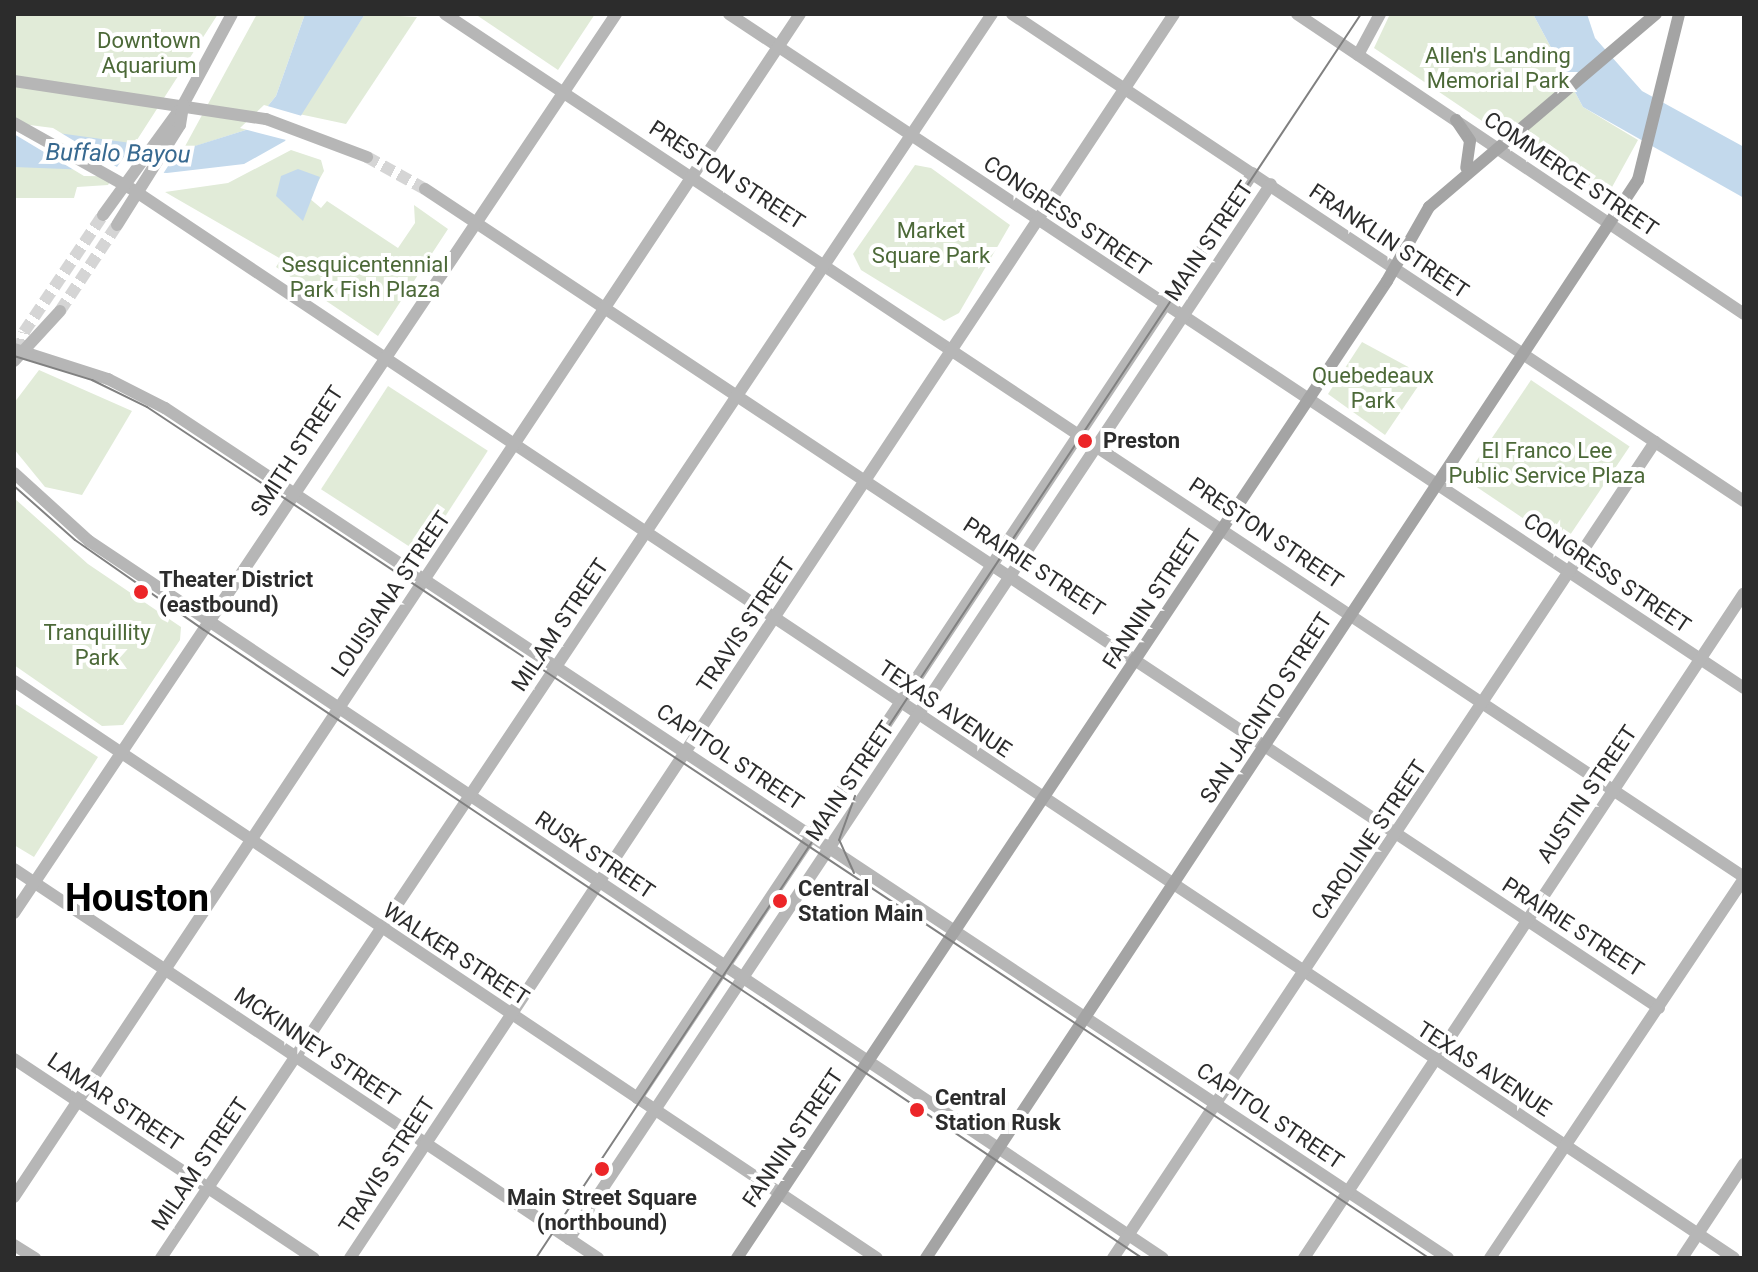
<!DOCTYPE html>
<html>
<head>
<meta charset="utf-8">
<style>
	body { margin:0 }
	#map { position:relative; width:1758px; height:1272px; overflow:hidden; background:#fff; font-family:Roboto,sans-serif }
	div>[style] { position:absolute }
	.green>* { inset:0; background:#e1ebd8; transform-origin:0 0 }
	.water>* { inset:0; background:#c3d9ec }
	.pier>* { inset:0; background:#fff }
	.secondary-tunnel>* { height:12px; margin-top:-6px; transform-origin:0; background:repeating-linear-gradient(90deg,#d5d5d5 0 12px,transparent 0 18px) }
	.secondary>* { height:12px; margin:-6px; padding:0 6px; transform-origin:6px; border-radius:6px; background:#b6b6b6 }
	.primary>* { height:12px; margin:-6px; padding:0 6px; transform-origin:6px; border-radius:6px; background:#a4a4a4 }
	.tram>* { height:2px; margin:-1px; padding:0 1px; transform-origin:1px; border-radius:1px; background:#818181 }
	.dots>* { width:22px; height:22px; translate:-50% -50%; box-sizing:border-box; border:4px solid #fff; border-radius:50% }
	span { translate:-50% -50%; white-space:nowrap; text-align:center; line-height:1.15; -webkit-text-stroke:8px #fff; paint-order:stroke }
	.park-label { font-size:22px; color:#4c6938 }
	.street-label { font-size:22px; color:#2c2c2c }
	.poi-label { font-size:22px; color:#2c2c2c; font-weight:700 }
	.left { translate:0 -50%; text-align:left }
	.water-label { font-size:24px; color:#376990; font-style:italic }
	.town-label { font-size:38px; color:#000; font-weight:700 }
	.frame { position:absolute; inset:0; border:16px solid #2c2c2c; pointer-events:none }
</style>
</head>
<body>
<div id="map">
	<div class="green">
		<i style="clip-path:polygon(14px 14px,218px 14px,108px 185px,77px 187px,74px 198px,14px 198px)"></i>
		<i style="clip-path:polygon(257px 14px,305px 14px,276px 96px,249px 129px,183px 150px)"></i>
		<i style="clip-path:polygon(365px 14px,417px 17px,346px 124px,299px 114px)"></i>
		<i style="clip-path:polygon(475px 14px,595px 14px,558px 70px)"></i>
		<i style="clip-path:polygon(1390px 14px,1533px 14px,1583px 107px,1638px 140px,1606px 198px,1524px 143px,1530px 136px,1513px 122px,1500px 131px,1488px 125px,1374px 48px)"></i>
		<i style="clip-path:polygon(291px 150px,321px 160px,324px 171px,309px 198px,321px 208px,327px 201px,398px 248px,415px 223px,414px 205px,448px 229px,378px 336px,276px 267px,281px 259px,165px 192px,228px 183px)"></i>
		<i style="clip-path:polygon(915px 165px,931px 168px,1010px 225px,959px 313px,944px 321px,861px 270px,853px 254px)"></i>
		<i style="clip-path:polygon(1362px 342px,1425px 376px,1385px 435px,1328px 394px)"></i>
		<i style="clip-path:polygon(39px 370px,132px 411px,82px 495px,45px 487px,14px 449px,14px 403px)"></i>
		<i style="left:1531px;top:380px;width:119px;height:119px;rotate:34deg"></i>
		<i style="left:388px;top:386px;width:119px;height:123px;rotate:33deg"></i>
		<i style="clip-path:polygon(14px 498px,88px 564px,181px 627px,180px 640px,123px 725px,102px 726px,14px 665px)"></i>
		<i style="clip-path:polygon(14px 703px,98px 757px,34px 857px,14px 845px)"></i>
	</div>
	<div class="water">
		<i style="clip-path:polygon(305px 14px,365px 14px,285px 141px,244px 164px,167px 173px,14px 167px,14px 127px,182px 150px,249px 129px,276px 96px)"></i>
		<i style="clip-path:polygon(1533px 14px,1587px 14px,1595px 38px,1642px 91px,1744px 147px,1744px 198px,1583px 107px)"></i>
		<i style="clip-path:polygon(298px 169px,320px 177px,303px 221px,276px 196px,281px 176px)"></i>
	</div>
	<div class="pier">
		<i style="clip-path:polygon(264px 105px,302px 116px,290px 141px,240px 128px)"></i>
		<i style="clip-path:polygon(14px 123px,53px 128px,117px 167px,136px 139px,181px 146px,161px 177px,84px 176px,14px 134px)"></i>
	</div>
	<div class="secondary-tunnel">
		<i style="left:367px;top:157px;width:66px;rotate:28.9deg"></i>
		<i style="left:60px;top:311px;width:103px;rotate:-56.5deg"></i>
		<i style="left:20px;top:351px;width:19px;rotate:-78deg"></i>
		<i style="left:24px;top:332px;width:141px;rotate:-56deg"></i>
	</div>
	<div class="secondary">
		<i style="left:445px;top:14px;width:1560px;rotate:33.6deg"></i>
		<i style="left:729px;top:14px;width:1218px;rotate:33.59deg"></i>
		<i style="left:1012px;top:14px;width:879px;rotate:33.64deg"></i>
		<i style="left:1297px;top:14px;width:538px;rotate:33.87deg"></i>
		<i style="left:1358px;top:55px;width:47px;rotate:-61.8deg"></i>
		<i style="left:14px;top:81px;width:255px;rotate:8.6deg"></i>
		<i style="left:266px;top:119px;width:108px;rotate:20.6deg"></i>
		<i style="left:14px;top:123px;width:139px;rotate:29.3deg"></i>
		<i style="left:135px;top:191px;width:1922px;rotate:33.71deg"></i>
		<i style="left:425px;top:189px;width:1481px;rotate:33.57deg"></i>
		<i style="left:103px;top:215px;width:136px;rotate:-54deg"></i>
		<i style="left:183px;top:105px;width:103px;rotate:-61.7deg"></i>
		<i style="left:117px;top:225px;width:118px;rotate:-57.8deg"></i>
		<i style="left:180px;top:125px;width:20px;rotate:-81deg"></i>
		<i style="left:14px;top:349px;width:99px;rotate:17.7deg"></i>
		<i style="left:108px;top:379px;width:64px;rotate:27deg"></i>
		<i style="left:165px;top:408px;width:1539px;rotate:33.52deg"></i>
		<i style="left:14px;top:361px;width:68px;rotate:-47.4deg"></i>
		<i style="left:14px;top:473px;width:101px;rotate:42.2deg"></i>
		<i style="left:89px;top:541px;width:1291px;rotate:33.73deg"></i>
		<i style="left:14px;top:681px;width:1038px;rotate:33.77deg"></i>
		<i style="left:14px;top:869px;width:702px;rotate:33.67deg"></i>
		<i style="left:14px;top:913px;width:1082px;rotate:-56.19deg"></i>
		<i style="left:14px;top:1059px;width:360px;rotate:33.6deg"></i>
		<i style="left:637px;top:1098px;width:1111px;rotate:-56.34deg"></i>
		<i style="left:14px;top:1197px;width:1420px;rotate:-56.4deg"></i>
		<i style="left:569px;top:1239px;width:1267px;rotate:-56.36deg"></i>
		<i style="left:14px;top:1245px;width:25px;rotate:32deg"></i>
		<i style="left:161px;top:1258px;width:1496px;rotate:-56.26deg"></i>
		<i style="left:350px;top:1258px;width:1492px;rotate:-56.48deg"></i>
		<i style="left:1113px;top:1258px;width:980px;rotate:-56.41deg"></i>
		<i style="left:1304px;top:1258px;width:797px;rotate:-56.51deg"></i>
		<i style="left:1490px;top:1258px;width:457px;rotate:-56.2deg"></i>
		<i style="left:1682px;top:1258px;width:113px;rotate:-56.6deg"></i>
	</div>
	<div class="primary">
		<i style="left:1456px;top:120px;width:25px;rotate:56deg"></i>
		<i style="left:1470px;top:141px;width:27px;rotate:98deg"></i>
		<i style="left:737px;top:1258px;width:1173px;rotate:-56.36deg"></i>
		<i style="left:1387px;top:281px;width:85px;rotate:-60.4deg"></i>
		<i style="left:1429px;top:207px;width:298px;rotate:-40.4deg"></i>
		<i style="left:926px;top:1258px;width:1292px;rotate:-56.56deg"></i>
		<i style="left:1638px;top:180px;width:171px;rotate:-76.1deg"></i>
	</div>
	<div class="tram">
		<i style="left:14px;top:356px;width:82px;rotate:17.1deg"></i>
		<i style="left:92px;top:380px;width:61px;rotate:26.1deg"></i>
		<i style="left:147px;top:407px;width:1539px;rotate:33.58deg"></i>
		<i style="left:14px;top:486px;width:81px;rotate:41.5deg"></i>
		<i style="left:75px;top:540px;width:157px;rotate:34.9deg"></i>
		<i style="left:204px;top:630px;width:1129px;rotate:33.8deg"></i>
		<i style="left:854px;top:873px;width:36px;rotate:-114deg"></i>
		<i style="left:839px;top:840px;width:47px;rotate:-70deg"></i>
		<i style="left:536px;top:1258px;width:1493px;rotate:-56.45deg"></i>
	</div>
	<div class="dots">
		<i style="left:1085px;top:441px;background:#ec2528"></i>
		<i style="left:141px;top:592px;background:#ec2528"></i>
		<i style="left:780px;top:901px;background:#ec2528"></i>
		<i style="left:917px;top:1110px;background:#ec2528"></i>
		<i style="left:602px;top:1169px;background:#ec2528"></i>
	</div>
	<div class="park-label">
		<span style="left:149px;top:53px">Downtown<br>Aquarium</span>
		<span style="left:1498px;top:68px">Allen's Landing<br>Memorial Park</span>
		<span style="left:931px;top:243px">Market<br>Square Park</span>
		<span style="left:365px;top:277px">Sesquicentennial<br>Park Fish Plaza</span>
		<span style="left:1373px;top:388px">Quebedeaux<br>Park</span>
		<span style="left:1547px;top:463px">El Franco Lee<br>Public Service Plaza</span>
		<span style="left:97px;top:645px">Tranquillity<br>Park</span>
	</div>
	<div class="street-label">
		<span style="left:1571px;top:174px;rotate:34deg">COMMERCE STREET</span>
		<span style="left:727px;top:175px;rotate:33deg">PRESTON STREET</span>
		<span style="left:1067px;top:216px;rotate:34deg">CONGRESS STREET</span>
		<span style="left:1209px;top:241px;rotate:-56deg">MAIN STREET</span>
		<span style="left:1389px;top:241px;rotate:34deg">FRANKLIN STREET</span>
		<span style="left:297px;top:451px;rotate:-57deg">SMITH STREET</span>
		<span style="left:1266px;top:533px;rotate:34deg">PRESTON STREET</span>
		<span style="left:1034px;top:567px;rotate:33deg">PRAIRIE STREET</span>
		<span style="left:1607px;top:573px;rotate:34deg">CONGRESS STREET</span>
		<span style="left:391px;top:594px;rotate:-56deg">LOUISIANA STREET</span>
		<span style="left:1152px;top:599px;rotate:-57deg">FANNIN STREET</span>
		<span style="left:560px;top:625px;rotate:-56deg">MILAM STREET</span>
		<span style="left:746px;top:625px;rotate:-56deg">TRAVIS STREET</span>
		<span style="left:1266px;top:708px;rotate:-57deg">SAN JACINTO STREET</span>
		<span style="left:945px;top:709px;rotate:34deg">TEXAS AVENUE</span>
		<span style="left:730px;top:757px;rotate:34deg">CAPITOL STREET</span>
		<span style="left:850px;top:781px;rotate:-56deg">MAIN STREET</span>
		<span style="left:1587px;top:794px;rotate:-56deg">AUSTIN STREET</span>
		<span style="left:1369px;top:840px;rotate:-56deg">CAROLINE STREET</span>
		<span style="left:595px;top:855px;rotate:34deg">RUSK STREET</span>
		<span style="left:1573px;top:927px;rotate:33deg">PRAIRIE STREET</span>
		<span style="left:456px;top:954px;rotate:33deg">WALKER STREET</span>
		<span style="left:317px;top:1047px;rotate:34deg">MCKINNEY STREET</span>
		<span style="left:1484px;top:1069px;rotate:33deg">TEXAS AVENUE</span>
		<span style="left:115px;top:1102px;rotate:34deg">LAMAR STREET</span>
		<span style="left:1270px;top:1116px;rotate:34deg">CAPITOL STREET</span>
		<span style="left:793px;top:1138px;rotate:-56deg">FANNIN STREET</span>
		<span style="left:200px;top:1164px;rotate:-56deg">MILAM STREET</span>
		<span style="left:387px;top:1165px;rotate:-57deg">TRAVIS STREET</span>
	</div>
	<div class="poi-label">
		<span class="left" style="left:1103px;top:441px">Preston</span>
		<span class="left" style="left:159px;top:592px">Theater District<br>(eastbound)</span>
		<span class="left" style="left:798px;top:901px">Central<br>Station Main</span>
		<span class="left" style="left:935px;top:1110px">Central<br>Station Rusk</span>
		<span style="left:602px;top:1210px">Main Street Square<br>(northbound)</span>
	</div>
	<div class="water-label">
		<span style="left:118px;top:154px;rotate:1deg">Buffalo Bayou</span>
	</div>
	<div class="town-label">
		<span style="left:137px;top:899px">Houston</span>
	</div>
	<div class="frame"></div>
</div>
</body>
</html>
